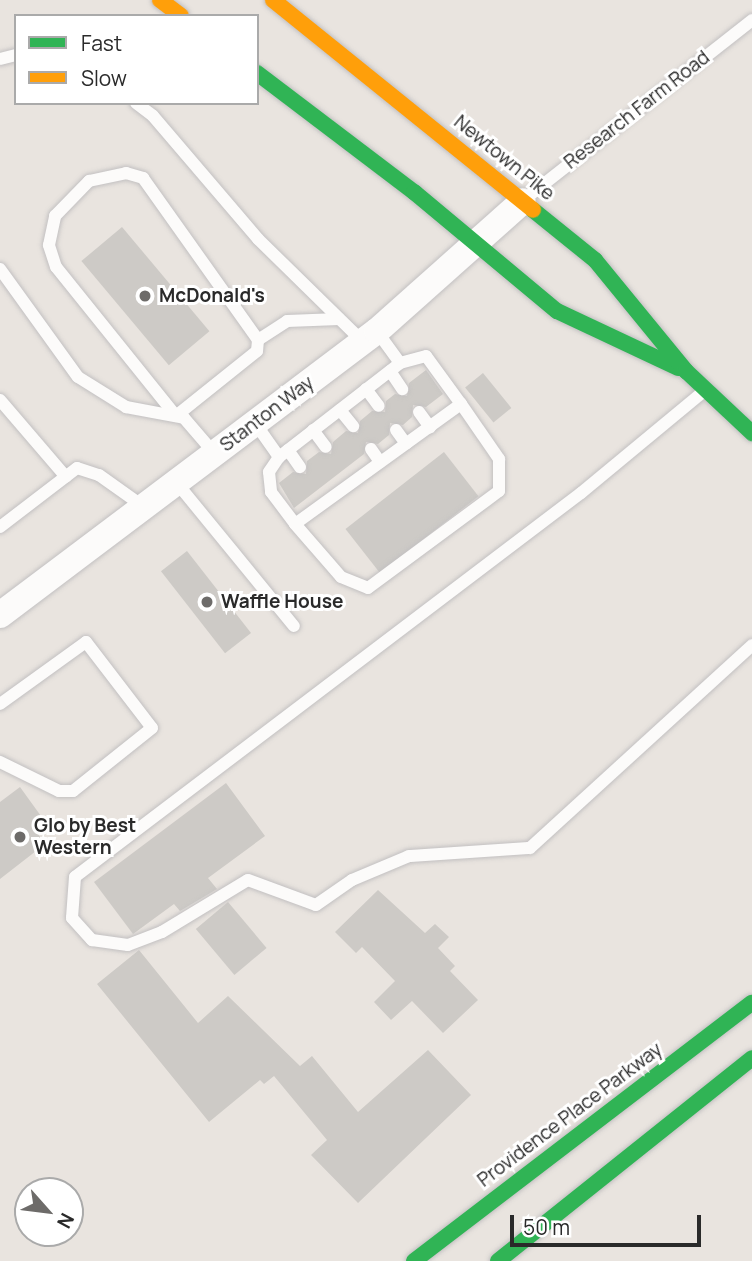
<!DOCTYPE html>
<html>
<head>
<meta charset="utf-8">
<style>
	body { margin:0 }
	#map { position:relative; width:752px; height:1261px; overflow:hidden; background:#e9e4df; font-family:Manrope,sans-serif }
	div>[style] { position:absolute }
	.building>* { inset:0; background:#cdcac6; transform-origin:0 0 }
	.roads { filter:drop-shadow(0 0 2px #c2c0c1) drop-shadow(0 0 2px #c2c0c1) }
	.lane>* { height:12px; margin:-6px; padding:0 6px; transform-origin:6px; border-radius:6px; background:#fcfbfa }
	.street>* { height:26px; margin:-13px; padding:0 13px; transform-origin:13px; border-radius:13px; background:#fcfbfa }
	.fast>* { height:16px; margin:-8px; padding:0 8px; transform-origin:8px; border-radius:8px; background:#30b455 }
	.slow>* { height:16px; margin:-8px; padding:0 8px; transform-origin:8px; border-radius:8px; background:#ff9f0a }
	.dots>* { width:19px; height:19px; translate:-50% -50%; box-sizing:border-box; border:4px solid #fff; border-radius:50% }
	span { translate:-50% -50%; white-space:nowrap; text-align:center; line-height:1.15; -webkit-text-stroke:6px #fff; paint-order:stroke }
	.street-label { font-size:19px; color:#2a2a2a }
	.poi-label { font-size:19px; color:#2a2a2a; font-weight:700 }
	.left { translate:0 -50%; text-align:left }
	.legend { position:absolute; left:14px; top:14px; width:245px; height:91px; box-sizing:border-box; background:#fff; border:2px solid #aaa; margin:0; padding:9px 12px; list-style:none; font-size:21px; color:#2a2a2a }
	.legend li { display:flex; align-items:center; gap:14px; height:35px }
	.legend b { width:35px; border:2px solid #aaa }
	.north { position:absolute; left:14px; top:1177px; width:70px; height:70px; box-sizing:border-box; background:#fff; border:2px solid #aaa; border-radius:50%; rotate:118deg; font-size:19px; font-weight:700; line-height:28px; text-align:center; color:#2a2a2a }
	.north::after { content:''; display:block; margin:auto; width:24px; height:32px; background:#6d6b69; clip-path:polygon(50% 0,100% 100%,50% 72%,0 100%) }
	.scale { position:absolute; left:510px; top:1215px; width:191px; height:32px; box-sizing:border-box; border:4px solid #2a2a2a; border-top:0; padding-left:9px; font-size:21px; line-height:24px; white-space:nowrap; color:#2a2a2a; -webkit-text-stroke:5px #fff; paint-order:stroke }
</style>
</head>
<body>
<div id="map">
	<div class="building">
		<i style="left:122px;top:227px;width:136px;height:53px;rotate:50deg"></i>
		<i style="clip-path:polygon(426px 370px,443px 394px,426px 407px,413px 405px,412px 417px,403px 425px,390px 423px,389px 435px,378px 444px,366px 442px,364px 454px,294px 508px,279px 483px,293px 472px,306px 474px,307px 461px,319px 452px,331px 454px,333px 442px,346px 431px,358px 433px,360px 421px,372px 411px,385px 412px,386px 401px,395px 394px,407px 396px,409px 383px)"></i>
		<i style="left:483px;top:373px;width:45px;height:23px;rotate:51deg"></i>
		<i style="left:444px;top:452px;width:56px;height:125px;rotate:52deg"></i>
		<i style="left:187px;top:551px;width:104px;height:33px;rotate:52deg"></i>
		<i style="clip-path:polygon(226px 783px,265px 836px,208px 878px,217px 889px,180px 911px,174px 904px,133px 934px,94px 882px)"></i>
		<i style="clip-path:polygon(20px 787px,46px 823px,36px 831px,45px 844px,0 879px,0 802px)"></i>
		<i style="clip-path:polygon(378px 890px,425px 933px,435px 924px,449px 937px,438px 948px,455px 966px,450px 971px,478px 1000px,443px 1033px,412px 1001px,391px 1020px,374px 1002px,395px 981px,362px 947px,356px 953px,335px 932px)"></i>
		<i style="left:228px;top:902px;width:60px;height:42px;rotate:50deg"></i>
		<i style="clip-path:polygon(139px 950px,198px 1023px,228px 996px,300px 1066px,312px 1056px,358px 1112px,428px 1050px,471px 1095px,358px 1203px,311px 1155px,327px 1140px,274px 1076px,264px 1084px,260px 1080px,209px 1122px,97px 984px)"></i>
	</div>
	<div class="roads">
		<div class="lane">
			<i style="left:0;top:59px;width:16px;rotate:-14deg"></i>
			<i style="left:136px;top:103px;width:21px;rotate:37deg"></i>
			<i style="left:153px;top:116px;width:162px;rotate:49.5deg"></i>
			<i style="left:258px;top:239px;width:147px;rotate:44.4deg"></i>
			<i style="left:126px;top:173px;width:18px;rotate:16deg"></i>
			<i style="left:143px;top:178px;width:199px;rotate:54.6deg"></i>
			<i style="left:258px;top:340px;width:11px;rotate:95deg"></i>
			<i style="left:257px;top:351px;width:104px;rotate:141.3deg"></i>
			<i style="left:176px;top:416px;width:191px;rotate:-128.8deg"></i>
			<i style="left:56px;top:267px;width:23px;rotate:-108deg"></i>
			<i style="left:49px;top:245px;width:30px;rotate:-78deg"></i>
			<i style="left:55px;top:216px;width:49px;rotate:-45.8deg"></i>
			<i style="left:89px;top:181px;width:38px;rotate:-12deg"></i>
			<i style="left:526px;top:198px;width:288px;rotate:-38.2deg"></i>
			<i style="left:0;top:269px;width:133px;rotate:54.2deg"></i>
			<i style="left:78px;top:377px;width:57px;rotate:32deg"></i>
			<i style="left:126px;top:407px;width:59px;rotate:10.7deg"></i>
			<i style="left:184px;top:418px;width:48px;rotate:49.3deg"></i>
			<i style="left:258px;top:340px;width:35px;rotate:-33deg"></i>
			<i style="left:287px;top:321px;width:52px;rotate:-2.2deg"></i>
			<i style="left:390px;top:371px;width:22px;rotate:56deg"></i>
			<i style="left:366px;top:389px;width:21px;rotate:53deg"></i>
			<i style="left:703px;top:392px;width:158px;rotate:140.4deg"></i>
			<i style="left:581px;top:493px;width:635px;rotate:142.81deg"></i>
			<i style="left:75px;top:877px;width:41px;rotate:94.2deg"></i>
			<i style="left:72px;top:918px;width:30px;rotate:48deg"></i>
			<i style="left:92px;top:940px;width:36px;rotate:8deg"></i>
			<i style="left:128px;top:945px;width:36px;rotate:-21deg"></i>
			<i style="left:162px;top:932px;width:100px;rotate:-31.2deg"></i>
			<i style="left:248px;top:880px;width:72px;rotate:20.2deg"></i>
			<i style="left:316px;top:905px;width:44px;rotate:-34.8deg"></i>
			<i style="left:352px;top:880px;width:62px;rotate:-22.8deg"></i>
			<i style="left:409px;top:856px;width:121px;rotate:-3.8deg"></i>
			<i style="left:530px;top:848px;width:301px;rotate:-42.4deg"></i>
			<i style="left:0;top:400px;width:101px;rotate:49.4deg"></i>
			<i style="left:340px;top:410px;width:21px;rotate:51deg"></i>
			<i style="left:419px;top:412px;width:19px;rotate:54deg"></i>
			<i style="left:255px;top:423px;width:42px;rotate:54.8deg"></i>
			<i style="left:279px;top:457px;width:18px;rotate:124deg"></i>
			<i style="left:269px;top:472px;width:20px;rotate:84deg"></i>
			<i style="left:271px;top:492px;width:40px;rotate:53deg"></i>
			<i style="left:295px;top:524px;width:205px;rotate:-35.9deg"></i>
			<i style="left:461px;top:404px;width:59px;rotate:-126.1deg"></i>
			<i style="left:426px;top:356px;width:27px;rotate:165deg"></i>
			<i style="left:400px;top:363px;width:39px;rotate:-126deg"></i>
			<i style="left:313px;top:430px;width:21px;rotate:53deg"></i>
			<i style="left:396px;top:430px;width:17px;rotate:54deg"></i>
			<i style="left:371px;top:449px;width:16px;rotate:55deg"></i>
			<i style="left:288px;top:450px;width:21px;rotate:55deg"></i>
			<i style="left:279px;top:457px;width:153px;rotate:-37.8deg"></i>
			<i style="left:176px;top:482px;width:186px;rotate:50.7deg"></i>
			<i style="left:295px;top:524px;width:70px;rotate:49deg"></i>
			<i style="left:341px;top:577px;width:29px;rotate:22deg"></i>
			<i style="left:368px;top:588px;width:163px;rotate:-36.5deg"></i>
			<i style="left:499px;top:491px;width:32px;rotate:-90deg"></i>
			<i style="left:499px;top:459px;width:67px;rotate:-124.6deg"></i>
			<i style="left:0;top:527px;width:97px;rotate:-37.5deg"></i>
			<i style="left:77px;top:468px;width:23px;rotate:18deg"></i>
			<i style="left:99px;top:475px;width:55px;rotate:35.4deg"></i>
			<i style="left:0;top:704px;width:106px;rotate:-35.8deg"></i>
			<i style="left:86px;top:642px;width:108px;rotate:52.5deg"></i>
			<i style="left:152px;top:728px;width:101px;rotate:141.4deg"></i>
			<i style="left:73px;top:791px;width:14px;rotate:180deg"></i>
			<i style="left:59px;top:791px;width:66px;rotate:-153.8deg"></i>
		</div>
		<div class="street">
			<i style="left:0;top:615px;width:472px;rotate:-37deg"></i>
			<i style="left:377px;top:331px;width:195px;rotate:-41.7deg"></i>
		</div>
		<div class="fast">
			<i style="left:257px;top:73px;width:197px;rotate:37.2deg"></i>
			<i style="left:414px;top:192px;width:186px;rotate:39.8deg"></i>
			<i style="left:557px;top:311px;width:134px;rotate:25.2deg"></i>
			<i style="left:533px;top:210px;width:80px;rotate:38.9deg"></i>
			<i style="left:595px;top:260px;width:144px;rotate:50.7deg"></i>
			<i style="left:686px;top:371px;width:91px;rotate:43.2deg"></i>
			<i style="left:414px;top:1261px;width:425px;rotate:-37.4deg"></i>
			<i style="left:498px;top:1261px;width:325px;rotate:-38.6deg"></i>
		</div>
		<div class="slow">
			<i style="left:160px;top:0;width:26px;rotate:37deg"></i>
			<i style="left:273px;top:0;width:334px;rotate:38.9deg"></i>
		</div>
	</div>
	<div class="dots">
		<i style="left:145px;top:296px;background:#6d6b69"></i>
		<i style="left:207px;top:602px;background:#6d6b69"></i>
		<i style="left:20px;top:837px;background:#6d6b69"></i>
	</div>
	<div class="street-label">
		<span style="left:637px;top:110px;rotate:-38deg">Research Farm Road</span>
		<span style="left:504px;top:158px;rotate:39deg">Newtown Pike</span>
		<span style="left:267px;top:414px;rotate:-37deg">Stanton Way</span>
		<span style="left:570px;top:1115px;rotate:-37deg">Providence Place Parkway</span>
	</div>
	<div class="poi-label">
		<span class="left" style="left:159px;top:296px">McDonald's</span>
		<span class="left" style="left:221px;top:602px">Waffle House</span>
		<span class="left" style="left:34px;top:837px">Glo by Best<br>Western</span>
	</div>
	<ul class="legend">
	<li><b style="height:9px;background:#30b455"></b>Fast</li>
	<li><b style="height:9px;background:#ff9f0a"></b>Slow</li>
	</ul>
	<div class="north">N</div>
	<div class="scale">50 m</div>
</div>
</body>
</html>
